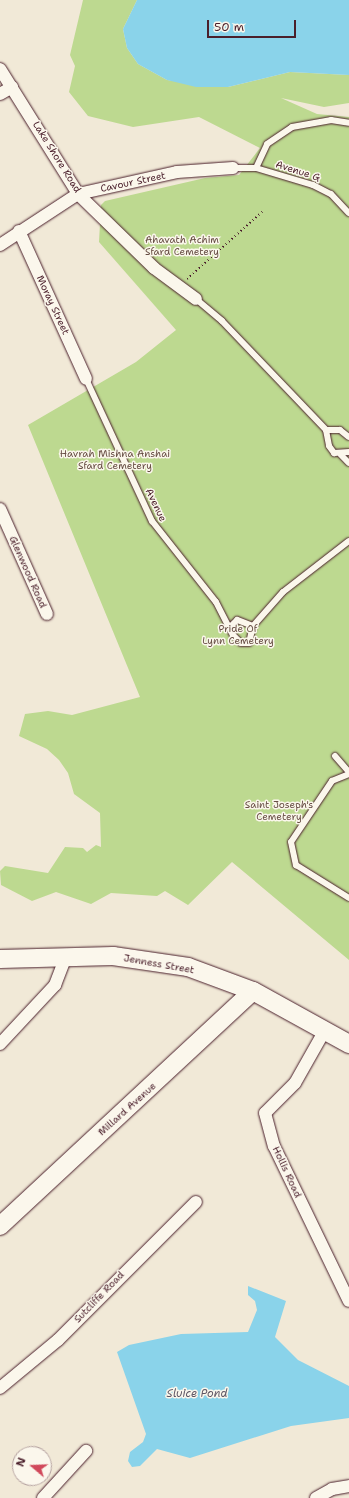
<!DOCTYPE html>
<html>
<head>
<meta charset="utf-8">
<style>
	body { margin:0 }
	#map { position:relative; width:349px; height:1498px; overflow:hidden; background:#f1e9d7; font-family:"Shantell Sans",sans-serif }
	div>[style] { position:absolute }
	.green>* { inset:0; background:#bdd990 }
	.water>* { inset:0; background:#8ad3ea }
	.path>* { height:2px; margin-top:-1px; transform-origin:0; background:repeating-linear-gradient(90deg,#4a1f2b 0 1px,transparent 0 4px) }
	.roads { filter:drop-shadow(0 0 1px #4a1f2b) drop-shadow(0 0 1px #4a1f2b) }
	.lane>* { height:6px; margin:-3px; padding:0 3px; transform-origin:3px; border-radius:3px; background:#fbf7ec }
	.street>* { height:12px; margin:-6px; padding:0 6px; transform-origin:6px; border-radius:6px; background:#fbf7ec }
	.secondary>* { height:18px; margin:-9px; padding:0 9px; transform-origin:9px; border-radius:9px; background:#fbf7ec }
	span { translate:-50% -50%; white-space:nowrap; text-align:center; line-height:1.15; -webkit-text-stroke:3px #fbf7ec; paint-order:stroke }
	.street-label { font-size:10px; color:#4a1f2b }
	.park-label { font-size:10px; color:#674e44 }
	.water-label { font-size:11px; color:#5d5564; font-style:italic }
	.north { position:absolute; left:12px; top:1446px; width:40px; height:40px; box-sizing:border-box; background:#fbf7ec; border:1px solid #b4a19f; border-radius:50%; rotate:289deg; font-size:11px; font-weight:700; line-height:16px; text-align:center; color:#4a1f2b }
	.north::after { content:''; display:block; margin:auto; width:14px; height:18px; background:#d1495b; clip-path:polygon(50% 0,100% 100%,50% 72%,0 100%) }
	.scale { position:absolute; left:207px; top:20px; width:89px; height:18px; box-sizing:border-box; border:2px solid #4a1f2b; border-top:0; padding-left:5px; font-size:12px; line-height:14px; white-space:nowrap; color:#4a1f2b; -webkit-text-stroke:3px #fbf7ec; paint-order:stroke }
</style>
</head>
<body>
<div id="map">
	<div class="green">
		<i style="clip-path:polygon(83px 0,137px 0,123px 29px,127px 48px,138px 64px,167px 80px,228px 87px,290px 72px,349px 75px,349px 103px,324px 107px,281px 98px,317px 114px,349px 117px,349px 960px,232px 862px,188px 905px,165px 891px,157px 896px,111px 893px,91px 904px,56px 892px,32px 901px,1px 885px,0 871px,5px 866px,48px 873px,65px 847px,83px 848px,87px 852px,96px 845px,101px 847px,100px 813px,74px 794px,68px 773px,59px 760px,47px 749px,19px 736px,25px 714px,48px 711px,72px 715px,140px 697px,28px 425px,136px 362px,176px 330px,99px 242px,101px 205px,105px 201px,205px 178px,239px 175px,260px 148px,199px 117px,133px 127px,88px 116px,69px 92px,75px 66px,70px 55px)"></i>
	</div>
	<div class="water">
		<i style="clip-path:polygon(137px 0,349px 0,349px 75px,290px 72px,228px 87px,196px 87px,167px 80px,138px 64px,127px 48px,123px 29px)"></i>
		<i style="clip-path:polygon(248px 1286px,286px 1301px,275px 1337px,298px 1360px,349px 1386px,349px 1418px,291px 1426px,190px 1458px,157px 1449px,140px 1466px,132px 1467px,128px 1461px,130px 1452px,143px 1442px,146px 1434px,117px 1352px,129px 1345px,181px 1334px,248px 1332px,257px 1310px,255px 1301px,248px 1295px)"></i>
	</div>
	<div class="path">
		<i style="left:187px;top:279px;width:101px;rotate:-41.8deg"></i>
	</div>
	<div class="roads">
		<div class="lane">
			<i style="left:233px;top:168px;width:23px"></i>
			<i style="left:256px;top:168px;width:59px;rotate:16.6deg"></i>
			<i style="left:313px;top:185px;width:20px;rotate:27deg"></i>
			<i style="left:331px;top:194px;width:26px;rotate:47deg"></i>
			<i style="left:256px;top:168px;width:26px;rotate:-65deg"></i>
			<i style="left:267px;top:144px;width:30px;rotate:-34deg"></i>
			<i style="left:292px;top:127px;width:40px;rotate:-10deg"></i>
			<i style="left:331px;top:120px;width:18px;rotate:9deg"></i>
			<i style="left:196px;top:299px;width:34px;rotate:40deg"></i>
			<i style="left:222px;top:321px;width:151px;rotate:46.3deg"></i>
			<i style="left:326px;top:430px;width:16px;rotate:79deg"></i>
			<i style="left:329px;top:446px;width:9px;rotate:54deg"></i>
			<i style="left:334px;top:453px;width:15px;rotate:-4deg"></i>
			<i style="left:86px;top:379px;width:157px;rotate:65.1deg"></i>
			<i style="left:152px;top:521px;width:103px;rotate:51.7deg"></i>
			<i style="left:216px;top:602px;width:37px;rotate:63deg"></i>
			<i style="left:233px;top:635px;width:11px;rotate:45deg"></i>
			<i style="left:241px;top:643px;width:8px"></i>
			<i style="left:249px;top:643px;width:17px;rotate:-77deg"></i>
			<i style="left:253px;top:626px;width:17px;rotate:-159deg"></i>
			<i style="left:237px;top:620px;width:10px;rotate:135deg"></i>
			<i style="left:326px;top:430px;width:14px"></i>
			<i style="left:340px;top:430px;width:11px;rotate:38deg"></i>
			<i style="left:341px;top:455px;width:11px;rotate:45deg"></i>
			<i style="left:253px;top:626px;width:45px;rotate:-48.6deg"></i>
			<i style="left:283px;top:592px;width:83px;rotate:-37.7deg"></i>
			<i style="left:335px;top:756px;width:21px;rotate:49deg"></i>
			<i style="left:349px;top:774px;width:18px;rotate:158deg"></i>
			<i style="left:332px;top:781px;width:73px;rotate:123.9deg"></i>
			<i style="left:291px;top:842px;width:24px;rotate:78deg"></i>
			<i style="left:296px;top:865px;width:62px;rotate:31.9deg"></i>
		</div>
		<div class="street">
			<i style="left:0;top:69px;width:147px;rotate:58deg"></i>
			<i style="left:78px;top:194px;width:106px;rotate:44.2deg"></i>
			<i style="left:154px;top:268px;width:52px;rotate:36.4deg"></i>
			<i style="left:0;top:94px;width:14px;rotate:-30deg"></i>
			<i style="left:19px;top:231px;width:162px;rotate:65.6deg"></i>
			<i style="left:0;top:245px;width:93px;rotate:-33.2deg"></i>
			<i style="left:78px;top:194px;width:101px;rotate:-12.5deg"></i>
			<i style="left:177px;top:172px;width:56px;rotate:-4.1deg"></i>
			<i style="left:0;top:509px;width:115px;rotate:65.9deg"></i>
			<i style="left:325px;top:1030px;width:61px;rotate:119.5deg"></i>
			<i style="left:295px;top:1083px;width:42px;rotate:135deg"></i>
			<i style="left:265px;top:1113px;width:34px;rotate:75deg"></i>
			<i style="left:274px;top:1146px;width:172px;rotate:64.2deg"></i>
			<i style="left:0;top:1044px;width:81px;rotate:-47deg"></i>
			<i style="left:55px;top:985px;width:30px;rotate:-69deg"></i>
			<i style="left:0;top:1388px;width:75px;rotate:-39.6deg"></i>
			<i style="left:58px;top:1340px;width:195px;rotate:-45deg"></i>
			<i style="left:43px;top:1498px;width:64px;rotate:-47.5deg"></i>
			<i style="left:316px;top:1498px;width:18px;rotate:-29deg"></i>
			<i style="left:332px;top:1489px;width:17px;rotate:-10deg"></i>
		</div>
		<div class="secondary">
			<i style="left:0;top:959px;width:113px;rotate:-1.5deg"></i>
			<i style="left:113px;top:956px;width:76px;rotate:8.3deg"></i>
			<i style="left:188px;top:967px;width:69px;rotate:20.3deg"></i>
			<i style="left:253px;top:991px;width:110px;rotate:28.9deg"></i>
			<i style="left:0;top:1226px;width:345px;rotate:-42.9deg"></i>
		</div>
	</div>
	<div class="street-label">
		<span style="left:57px;top:157px;rotate:58deg">Lake Shore Road</span>
		<span style="left:298px;top:171px;rotate:18deg">Avenue G</span>
		<span style="left:133px;top:182px;rotate:-12deg">Cavour Street</span>
		<span style="left:53px;top:305px;rotate:65deg">Moray Street</span>
		<span style="left:156px;top:505px;rotate:64deg">Avenue</span>
		<span style="left:28px;top:572px;rotate:66deg">Glenwood Road</span>
		<span style="left:159px;top:964px;rotate:10deg">Jenness Street</span>
		<span style="left:127px;top:1109px;rotate:-42deg">Millard Avenue</span>
		<span style="left:287px;top:1172px;rotate:65deg">Hollis Road</span>
		<span style="left:99px;top:1297px;rotate:-46deg">Sutcliffe Road</span>
	</div>
	<div class="park-label">
		<span style="left:182px;top:245px">Ahavath Achim<br>Sfard Cemetery</span>
		<span style="left:115px;top:459px">Havrah Mishna Anshai<br>Sfard Cemetery</span>
		<span style="left:238px;top:634px">Pride Of<br>Lynn Cemetery</span>
		<span style="left:279px;top:810px">Saint Joseph's<br>Cemetery</span>
	</div>
	<div class="water-label">
		<span style="left:197px;top:1394px">Sluice Pond</span>
	</div>
	<div class="north">N</div>
	<div class="scale">50 m</div>
</div>
</body>
</html>
